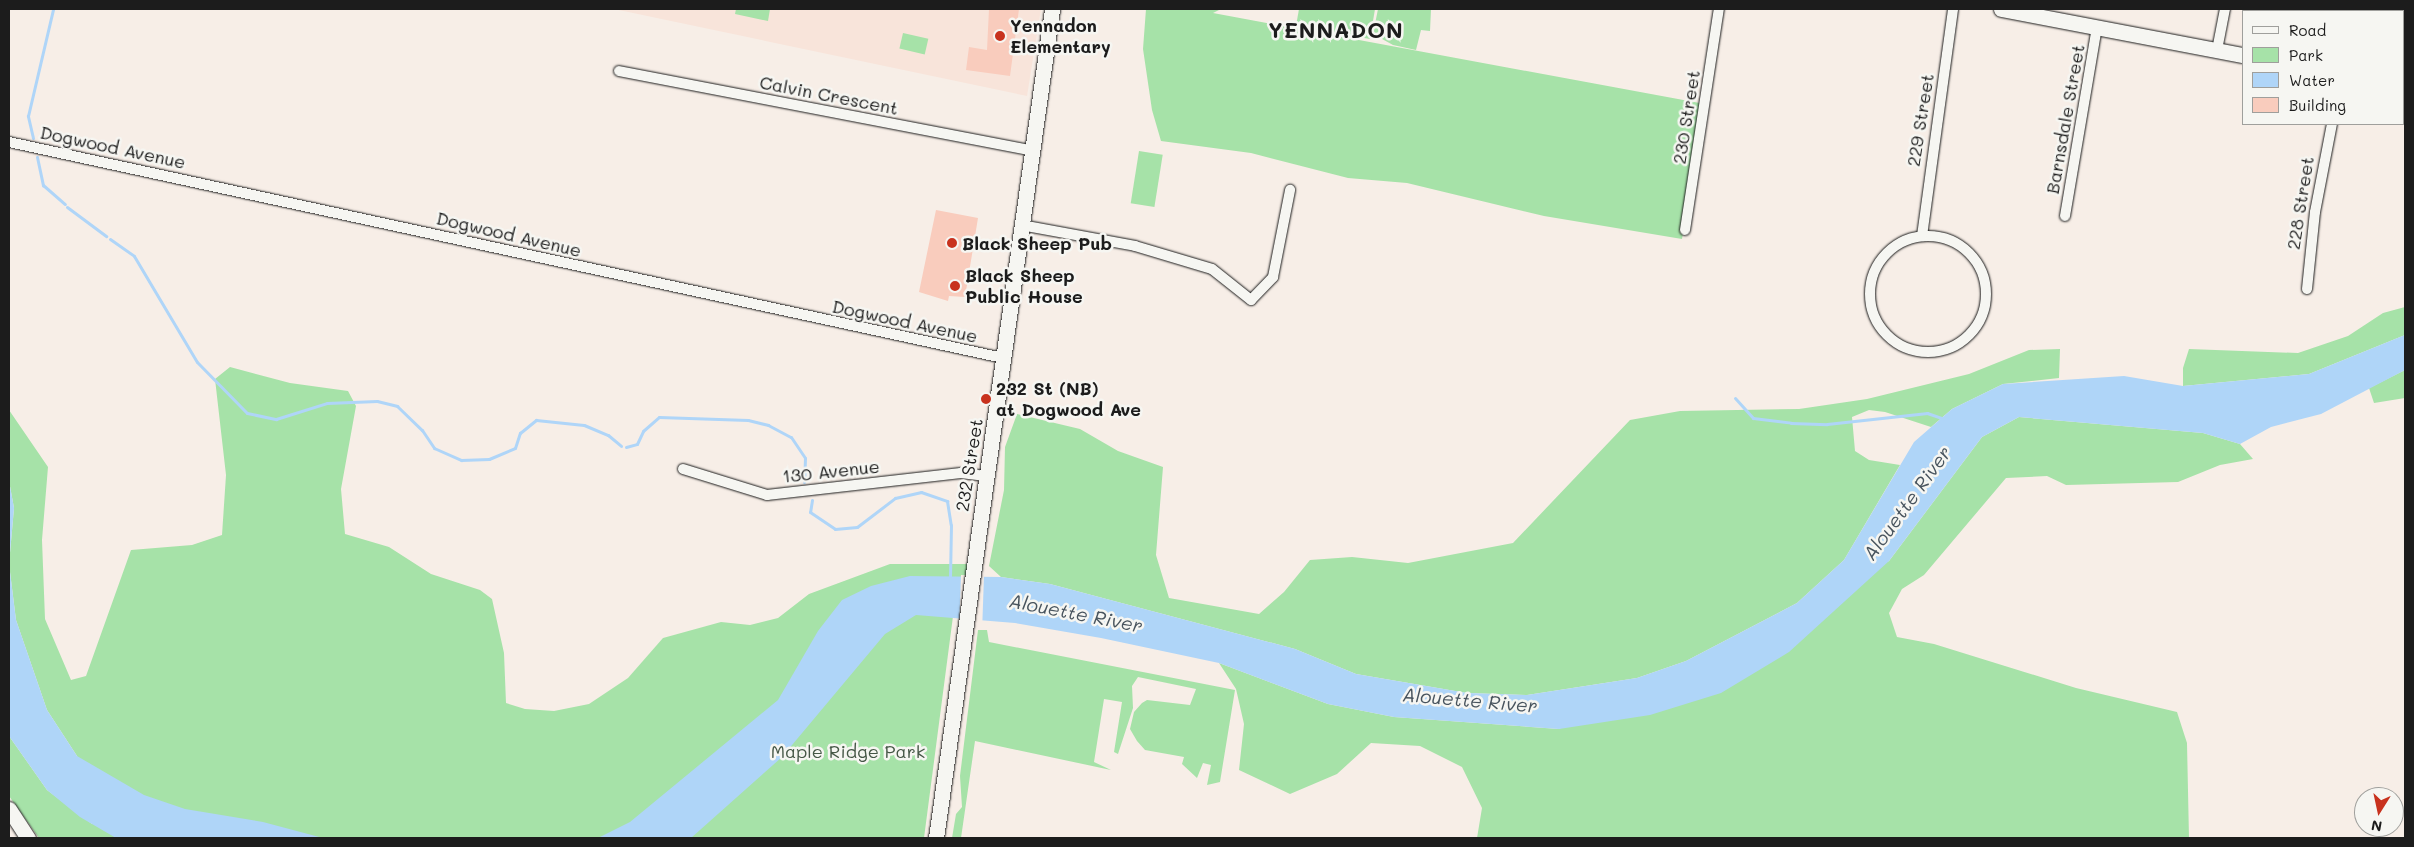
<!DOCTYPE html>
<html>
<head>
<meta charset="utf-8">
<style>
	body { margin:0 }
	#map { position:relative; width:2414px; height:847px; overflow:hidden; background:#f7eee7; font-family:Mali,sans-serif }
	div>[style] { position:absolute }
	.built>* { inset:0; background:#f8e4da }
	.green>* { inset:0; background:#a6e2a8; transform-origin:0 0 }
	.water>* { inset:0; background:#afd5f8 }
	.pier>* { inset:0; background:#f7eee7; transform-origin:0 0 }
	.stream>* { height:3px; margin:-1.5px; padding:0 1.5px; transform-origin:1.5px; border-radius:1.5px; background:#afd5f8 }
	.building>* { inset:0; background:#f9ccbd }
	.roads { filter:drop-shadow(0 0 1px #1c1c1c) drop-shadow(0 0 1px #1c1c1c) }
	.street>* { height:10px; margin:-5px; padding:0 5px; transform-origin:5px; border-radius:5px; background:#f6f6f2 }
	.street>.ring { margin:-5px; padding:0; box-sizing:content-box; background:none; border:10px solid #f6f6f2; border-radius:50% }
	.secondary>* { height:15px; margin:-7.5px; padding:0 7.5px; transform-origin:7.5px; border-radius:7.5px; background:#f6f6f2 }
	.dots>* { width:14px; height:14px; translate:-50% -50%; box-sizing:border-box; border:2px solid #f6f6f2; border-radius:50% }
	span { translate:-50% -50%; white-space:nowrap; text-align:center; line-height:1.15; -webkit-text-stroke:5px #f6f6f2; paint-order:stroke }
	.poi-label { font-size:18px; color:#1c1c1c; font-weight:700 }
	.left { translate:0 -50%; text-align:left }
	.street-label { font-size:18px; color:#1c1c1c }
	.park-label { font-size:18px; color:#455746 }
	.water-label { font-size:19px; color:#48545e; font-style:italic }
	.district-label { font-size:22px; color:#1c1c1c; font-weight:700; letter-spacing:1px }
	.frame { position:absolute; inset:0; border:10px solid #1c1c1c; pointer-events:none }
	.legend { position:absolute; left:2242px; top:10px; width:162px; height:115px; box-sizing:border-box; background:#f6f6f2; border:1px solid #9f9f9c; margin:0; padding:6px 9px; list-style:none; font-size:15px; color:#1c1c1c }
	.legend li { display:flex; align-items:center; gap:10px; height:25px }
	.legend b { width:25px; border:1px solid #9f9f9c }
	.north { position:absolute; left:2354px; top:787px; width:50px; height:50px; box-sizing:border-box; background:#f6f6f2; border:1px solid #9f9f9c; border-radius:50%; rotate:190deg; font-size:14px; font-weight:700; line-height:20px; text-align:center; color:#1c1c1c }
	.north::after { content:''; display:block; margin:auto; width:18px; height:22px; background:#c8321e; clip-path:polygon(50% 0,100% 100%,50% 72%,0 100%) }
</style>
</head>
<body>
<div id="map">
	<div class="built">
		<i style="clip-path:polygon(614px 9px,1041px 9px,1027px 96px)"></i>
	</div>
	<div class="green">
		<i style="clip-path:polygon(736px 9px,770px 9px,768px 21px,735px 14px)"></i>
		<i style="clip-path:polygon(1146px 9px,1221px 9px,1213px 13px,1705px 104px,1682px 239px,1544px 216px,1407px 183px,1348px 178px,1251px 153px,1161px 141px,1152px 110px,1143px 49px)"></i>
		<i style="clip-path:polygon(1299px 9px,1375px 9px,1370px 39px,1296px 26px)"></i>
		<i style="clip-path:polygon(1378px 9px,1431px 9px,1430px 31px,1421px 30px,1416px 50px,1393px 45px,1373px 34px)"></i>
		<i style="left:903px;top:33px;width:26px;height:16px;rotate:13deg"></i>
		<i style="left:1139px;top:151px;width:24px;height:53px;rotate:9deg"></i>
		<i style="clip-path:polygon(2405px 307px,2405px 335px,2309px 374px,2183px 386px,2183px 368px,2189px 349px,2298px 353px,2348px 336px,2383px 313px)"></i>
		<i style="clip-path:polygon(2060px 349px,2059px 378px,2003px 384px,1952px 409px,1931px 427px,1885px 412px,1869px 410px,1852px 417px,1855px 451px,1869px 460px,1900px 465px,1844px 560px,1797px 603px,1686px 661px,1637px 678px,1527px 695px,1467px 693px,1356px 674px,1295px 649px,1050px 584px,1001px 577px,989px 566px,1004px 490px,1005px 447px,1017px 414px,1080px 429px,1118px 451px,1163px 467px,1156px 555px,1169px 598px,1259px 614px,1284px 592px,1310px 560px,1352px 557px,1408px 563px,1513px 543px,1630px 420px,1680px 411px,1799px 409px,1867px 399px,1969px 374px,2029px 350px)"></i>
		<i style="clip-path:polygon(230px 367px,290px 383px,348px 391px,356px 406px,341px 489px,345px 534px,389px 547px,431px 574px,480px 590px,492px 599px,504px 653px,506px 703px,525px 709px,554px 711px,589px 704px,628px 678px,663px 638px,721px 622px,750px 625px,778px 618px,809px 594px,890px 564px,972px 564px,970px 578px,958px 578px,924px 838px,39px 838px,9px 796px,9px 736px,47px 790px,92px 824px,77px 756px,47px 710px,16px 620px,9px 564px,14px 508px,9px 481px,9px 410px,48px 467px,42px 540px,45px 619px,71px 680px,86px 676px,131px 550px,192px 545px,222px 535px,226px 475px,215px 379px)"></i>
		<i style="clip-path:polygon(2405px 370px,2405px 398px,2374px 403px,2369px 388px)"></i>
		<i style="clip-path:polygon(2019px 417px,2203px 433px,2240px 444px,2253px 459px,2220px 465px,2178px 482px,2066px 485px,2047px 476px,2006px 478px,1924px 575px,1902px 589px,1889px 613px,1897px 637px,1934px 644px,2076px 688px,2177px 712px,2187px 743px,2189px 838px,1477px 838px,1482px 808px,1462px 767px,1420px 746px,1371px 743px,1337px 774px,1290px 794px,1239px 770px,1244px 724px,1236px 689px,1219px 663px,1328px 704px,1394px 717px,1559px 729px,1889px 561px,1982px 437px)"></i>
		<i style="clip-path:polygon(978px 630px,987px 630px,989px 642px,1235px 690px,1220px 782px,1207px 785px,1211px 765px,1203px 763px,1197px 778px,1182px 764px,1184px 757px,1145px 750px,1137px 741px,1130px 729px,1134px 712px,1142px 703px,1147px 700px,1190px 705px,1196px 689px,1138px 677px,1132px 686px,1133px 708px,1118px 754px,1114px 752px,1122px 702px,1104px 699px,1094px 762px,1111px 770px,975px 741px,961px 838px,952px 838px,956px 814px,962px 807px,960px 776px)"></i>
	</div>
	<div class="water">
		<i style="clip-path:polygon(2405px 335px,2405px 370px,2321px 414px,2271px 427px,2240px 444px,2203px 433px,2019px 417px,1982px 437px,1889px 561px,1789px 652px,1721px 693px,1650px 715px,1559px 729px,1394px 717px,1328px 704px,1219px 663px,1101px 638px,1015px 623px,916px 615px,885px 634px,782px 757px,691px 838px,598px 838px,630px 822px,778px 700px,818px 631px,842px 600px,871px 586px,910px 576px,1001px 577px,1050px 584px,1295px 649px,1356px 674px,1467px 693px,1527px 695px,1637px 678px,1686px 661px,1797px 603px,1844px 560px,1914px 442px,1952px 409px,2003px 384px,2124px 376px,2183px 386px,2309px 374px)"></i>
		<i style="clip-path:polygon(9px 481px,14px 508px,9px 564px,16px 620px,47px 710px,77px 756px,144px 795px,185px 809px,263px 822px,323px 838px,116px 838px,80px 817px,47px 790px,9px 736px)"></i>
	</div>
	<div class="pier">
		<i style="left:961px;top:575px;width:23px;height:47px;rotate:2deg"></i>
	</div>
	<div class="stream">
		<i style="left:33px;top:138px;width:23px;rotate:-103deg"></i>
		<i style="left:28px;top:116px;width:110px;rotate:-76.8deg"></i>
		<i style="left:37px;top:157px;width:29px;rotate:78deg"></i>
		<i style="left:43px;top:185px;width:29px;rotate:41deg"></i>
		<i style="left:67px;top:207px;width:49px;rotate:36.6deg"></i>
		<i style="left:110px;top:239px;width:29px;rotate:35deg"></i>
		<i style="left:134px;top:256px;width:123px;rotate:59.3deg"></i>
		<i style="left:197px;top:362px;width:71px;rotate:45.6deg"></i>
		<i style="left:247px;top:413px;width:30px;rotate:12deg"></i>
		<i style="left:276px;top:419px;width:53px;rotate:-17.4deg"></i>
		<i style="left:327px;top:403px;width:50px;rotate:-2.3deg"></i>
		<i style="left:377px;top:401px;width:21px;rotate:14deg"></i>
		<i style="left:397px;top:406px;width:35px;rotate:44deg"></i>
		<i style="left:422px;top:430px;width:22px;rotate:56deg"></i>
		<i style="left:434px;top:448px;width:30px;rotate:24deg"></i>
		<i style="left:461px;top:460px;width:28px;rotate:-2deg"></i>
		<i style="left:489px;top:459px;width:28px;rotate:-23deg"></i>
		<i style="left:515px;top:448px;width:16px;rotate:-72deg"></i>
		<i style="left:520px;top:433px;width:21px;rotate:-39deg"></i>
		<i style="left:536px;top:420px;width:48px;rotate:5.9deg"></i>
		<i style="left:584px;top:425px;width:26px;rotate:23deg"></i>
		<i style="left:608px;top:435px;width:17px;rotate:40deg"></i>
		<i style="left:1735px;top:398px;width:27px;rotate:48deg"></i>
		<i style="left:1753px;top:418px;width:38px;rotate:7deg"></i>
		<i style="left:1791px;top:423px;width:36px;rotate:2deg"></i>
		<i style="left:1827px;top:424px;width:101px;rotate:-6.3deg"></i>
		<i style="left:1927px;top:413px;width:18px;rotate:19deg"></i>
		<i style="left:626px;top:447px;width:11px;rotate:-15deg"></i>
		<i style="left:637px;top:444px;width:14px;rotate:-65deg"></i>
		<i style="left:643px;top:431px;width:21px;rotate:-41deg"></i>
		<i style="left:659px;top:417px;width:89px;rotate:1.9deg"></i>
		<i style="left:748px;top:420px;width:21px;rotate:14deg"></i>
		<i style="left:768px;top:425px;width:26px;rotate:28deg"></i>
		<i style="left:791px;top:437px;width:25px;rotate:56deg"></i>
		<i style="left:805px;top:458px;width:24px;rotate:92deg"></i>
		<i style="left:812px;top:500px;width:12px;rotate:99deg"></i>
		<i style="left:810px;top:512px;width:30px;rotate:34deg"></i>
		<i style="left:835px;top:529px;width:22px;rotate:-5deg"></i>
		<i style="left:857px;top:527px;width:48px;rotate:-37.3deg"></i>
		<i style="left:895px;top:498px;width:27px;rotate:-13deg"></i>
		<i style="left:921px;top:492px;width:28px;rotate:19deg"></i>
		<i style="left:947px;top:501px;width:24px;rotate:81deg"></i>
		<i style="left:951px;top:525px;width:52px;rotate:91.1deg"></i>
	</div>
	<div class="building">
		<i style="clip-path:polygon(989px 9px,1019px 9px,1010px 76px,966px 70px,969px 47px,987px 50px)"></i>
		<i style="clip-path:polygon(936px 210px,978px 218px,965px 297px,949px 296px,948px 301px,919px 292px)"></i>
	</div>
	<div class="roads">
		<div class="street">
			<i style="left:2217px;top:50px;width:42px;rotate:-79deg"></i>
			<i style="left:619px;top:71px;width:422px;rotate:10.9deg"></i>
			<i style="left:9px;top:142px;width:1017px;rotate:12.26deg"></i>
			<i style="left:2065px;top:216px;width:192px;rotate:-80.4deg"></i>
			<i style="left:1021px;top:225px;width:116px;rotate:10.4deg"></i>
			<i style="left:1135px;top:246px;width:80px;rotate:16.6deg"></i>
			<i style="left:1212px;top:269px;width:50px;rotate:38.5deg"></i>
			<i style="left:1251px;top:300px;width:32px;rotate:-46deg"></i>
			<i style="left:1273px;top:277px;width:89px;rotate:-78.9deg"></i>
			<i style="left:1685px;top:230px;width:224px;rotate:-81.3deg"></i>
			<i class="ring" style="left:1870px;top:236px;width:106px;height:106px"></i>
			<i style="left:1922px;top:236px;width:229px;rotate:-82.2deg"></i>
			<i style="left:2307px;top:289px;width:77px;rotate:-84.1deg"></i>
			<i style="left:2315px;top:212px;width:90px;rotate:-79.1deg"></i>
			<i style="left:683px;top:469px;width:88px;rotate:17.2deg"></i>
			<i style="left:767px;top:495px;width:195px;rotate:-6.5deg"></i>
			<i style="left:961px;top:473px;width:25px;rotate:7deg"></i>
		</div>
		<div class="secondary">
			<i style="left:2001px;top:9px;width:246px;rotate:10.8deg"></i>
			<i style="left:2353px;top:11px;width:2px;rotate:-90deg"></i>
			<i style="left:2403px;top:84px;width:2px;rotate:27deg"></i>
			<i style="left:9px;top:809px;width:35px;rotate:57deg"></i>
			<i style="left:936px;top:838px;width:837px;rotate:-82.03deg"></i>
		</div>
	</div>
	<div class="dots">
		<i style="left:1000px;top:36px;background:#c8321e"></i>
		<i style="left:952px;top:243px;background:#c8321e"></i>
		<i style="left:955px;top:286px;background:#c8321e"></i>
		<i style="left:986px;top:399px;background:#c8321e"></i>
	</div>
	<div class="poi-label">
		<span class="left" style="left:1010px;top:36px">Yennadon<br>Elementary</span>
		<span class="left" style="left:962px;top:243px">Black Sheep Pub</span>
		<span class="left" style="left:965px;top:286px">Black Sheep<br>Public House</span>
		<span class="left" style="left:996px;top:399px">232 St (NB)<br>at Dogwood Ave</span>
	</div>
	<div class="street-label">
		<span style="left:829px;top:95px;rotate:11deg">Calvin Crescent</span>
		<span style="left:1686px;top:117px;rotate:-81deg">230 Street</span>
		<span style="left:2065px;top:119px;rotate:-80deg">Barnsdale Street</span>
		<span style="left:1920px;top:120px;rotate:-81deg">229 Street</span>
		<span style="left:113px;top:147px;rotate:12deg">Dogwood Avenue</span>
		<span style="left:2300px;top:203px;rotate:-81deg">228 Street</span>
		<span style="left:509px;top:234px;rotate:13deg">Dogwood Avenue</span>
		<span style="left:905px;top:321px;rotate:12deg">Dogwood Avenue</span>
		<span style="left:969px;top:465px;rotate:-81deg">232 Street</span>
		<span style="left:831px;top:471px;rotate:-6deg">130 Avenue</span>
	</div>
	<div class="park-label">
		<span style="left:848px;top:751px">Maple Ridge Park</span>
	</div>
	<div class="water-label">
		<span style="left:1907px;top:503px;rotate:-54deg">Alouette River</span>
		<span style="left:1076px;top:613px;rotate:11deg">Alouette River</span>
		<span style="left:1470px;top:700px;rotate:5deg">Alouette River</span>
	</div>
	<div class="district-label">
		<span style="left:1336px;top:30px">YENNADON</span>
	</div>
	<div class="frame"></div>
	<ul class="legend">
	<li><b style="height:6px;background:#f6f6f2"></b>Road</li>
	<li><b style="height:14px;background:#a6e2a8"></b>Park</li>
	<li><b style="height:14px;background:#afd5f8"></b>Water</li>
	<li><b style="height:14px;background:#f9ccbd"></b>Building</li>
	</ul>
	<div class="north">N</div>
</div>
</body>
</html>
